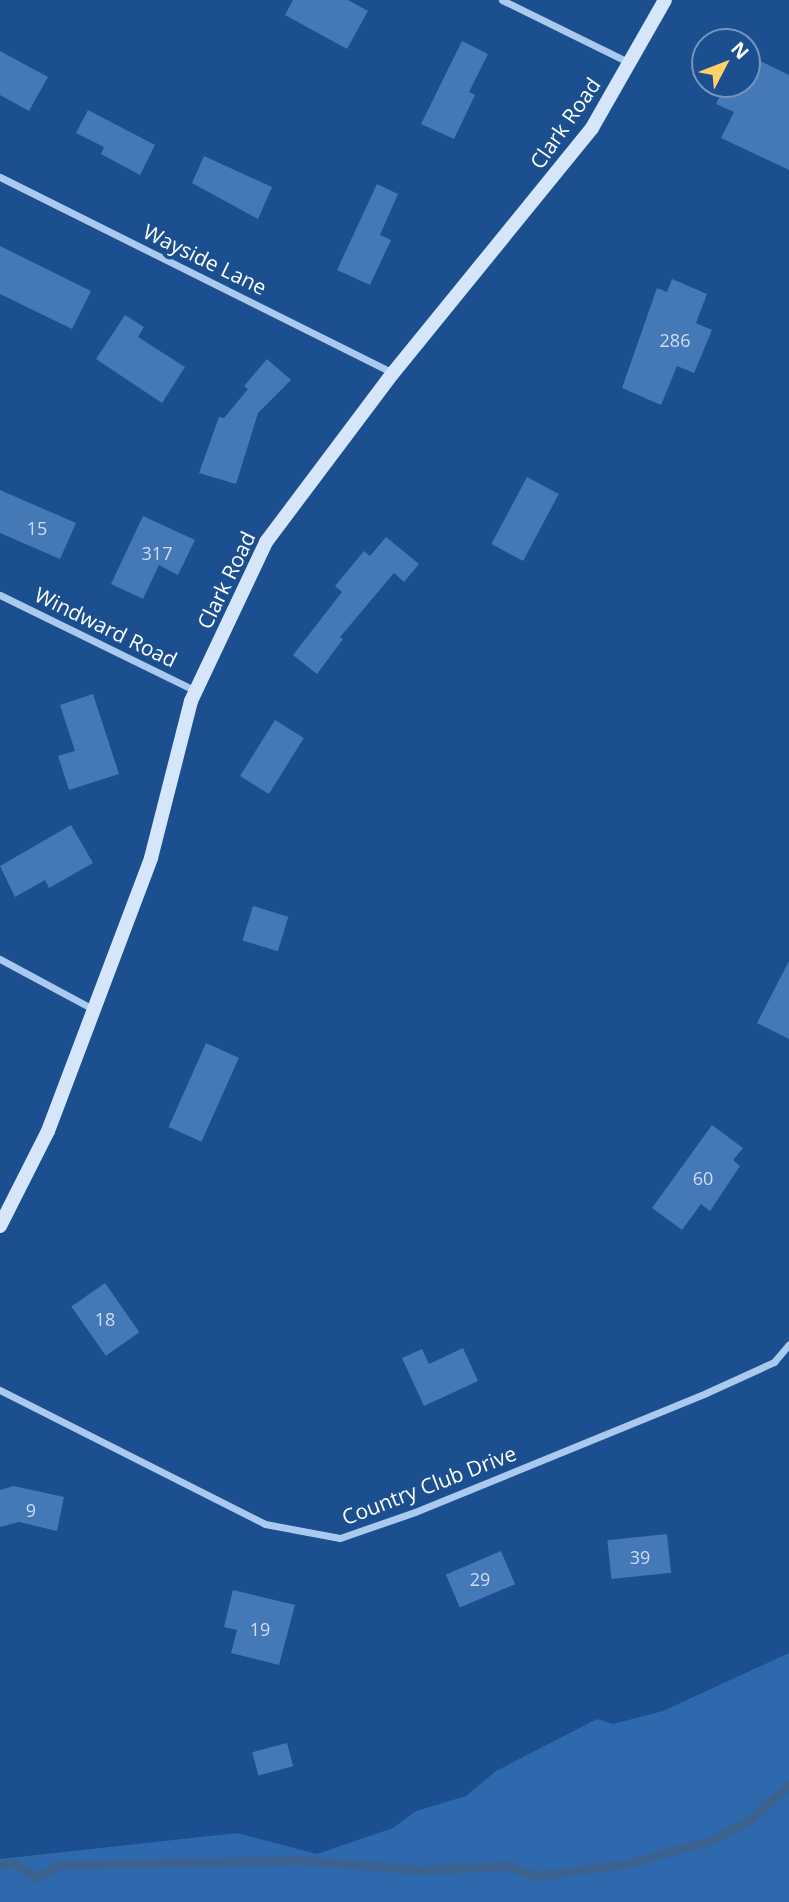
<!DOCTYPE html>
<html>
<head>
<meta charset="utf-8">
<style>
	body { margin:0 }
	#map { position:relative; width:789px; height:1902px; overflow:hidden; background:#1b4f8f; font-family:"Open Sans",sans-serif }
	div>[style] { position:absolute }
	.green>* { inset:0; background:#2e69ad }
	.stream>* { height:9px; margin:-4.5px; padding:0 4.5px; transform-origin:4.5px; border-radius:4.5px; background:#3c6290 }
	.building>* { inset:0; background:#4478b7; transform-origin:0 0 }
	.street>* { height:7px; margin:-3.5px; padding:0 3.5px; transform-origin:3.5px; border-radius:3.5px; background:#a9c9ee }
	.secondary>* { height:14px; margin:-7px; padding:0 7px; transform-origin:7px; border-radius:7px; background:#d6e6fa }
	span { translate:-50% -50%; white-space:nowrap; text-align:center; line-height:1.15; -webkit-text-stroke:7px #1b4f8f; paint-order:stroke }
	.number-label { font-size:18px; color:#d0dded }
	.number-label span { -webkit-text-stroke-width:0 }
	.street-label { font-size:21px; color:#fff }
	.north { position:absolute; left:691px; top:28px; width:70px; height:70px; box-sizing:border-box; background:#1b4f8f; border:2px solid #7695bc; border-radius:50%; rotate:48deg; font-size:19px; font-weight:700; line-height:28px; text-align:center; color:#fff }
	.north::after { content:''; display:block; margin:auto; width:24px; height:32px; background:#ffd166; clip-path:polygon(50% 0,100% 100%,50% 72%,0 100%) }
</style>
</head>
<body>
<div id="map">
	<div class="green">
		<i style="clip-path:polygon(789px 1653px,789px 1902px,0 1902px,0 1859px,237px 1833px,317px 1854px,393px 1828px,416px 1811px,466px 1796px,496px 1771px,597px 1719px,613px 1724px,663px 1711px)"></i>
	</div>
	<div class="stream">
		<i style="left:0;top:1865px;width:14px;rotate:-8deg"></i>
		<i style="left:14px;top:1863px;width:26px;rotate:32deg"></i>
		<i style="left:36px;top:1877px;width:27px;rotate:-27deg"></i>
		<i style="left:60px;top:1865px;width:236px;rotate:-1.2deg"></i>
		<i style="left:296px;top:1860px;width:123px;rotate:4.6deg"></i>
		<i style="left:419px;top:1870px;width:89px;rotate:-2.6deg"></i>
		<i style="left:508px;top:1866px;width:29px;rotate:20deg"></i>
		<i style="left:535px;top:1876px;width:91px;rotate:-7.6deg"></i>
		<i style="left:625px;top:1864px;width:90px;rotate:-15.4deg"></i>
		<i style="left:712px;top:1840px;width:39px;rotate:-27deg"></i>
		<i style="left:747px;top:1822px;width:56px;rotate:-41.4deg"></i>
	</div>
	<div class="building">
		<i style="clip-path:polygon(293px 0,348px 0,368px 11px,347px 49px,285px 15px)"></i>
		<i style="clip-path:polygon(462px 41px,488px 54px,469px 92px,475px 95px,454px 139px,421px 124px)"></i>
		<i style="clip-path:polygon(0 51px,48px 77px,29px 111px,0 95px)"></i>
		<i style="clip-path:polygon(752px 57px,789px 75px,789px 170px,721px 138px,734px 112px,716px 104px,725px 84px,747px 84px)"></i>
		<i style="clip-path:polygon(88px 110px,155px 145px,140px 175px,101px 154px,104px 147px,76px 133px)"></i>
		<i style="clip-path:polygon(204px 156px,272px 187px,258px 219px,192px 183px)"></i>
		<i style="clip-path:polygon(377px 184px,398px 194px,380px 235px,391px 240px,370px 285px,337px 270px)"></i>
		<i style="clip-path:polygon(0 246px,91px 291px,72px 329px,0 294px)"></i>
		<i style="clip-path:polygon(672px 279px,707px 294px,696px 323px,712px 330px,694px 373px,677px 366px,661px 405px,622px 388px,657px 288px,667px 292px)"></i>
		<i style="clip-path:polygon(125px 315px,144px 327px,138px 337px,185px 367px,162px 403px,96px 359px)"></i>
		<i style="clip-path:polygon(267px 359px,291px 380px,258px 413px,236px 484px,199px 473px,219px 417px,224px 418px,248px 389px,244px 386px)"></i>
		<i style="left:527px;top:477px;width:36px;height:76px;rotate:28deg"></i>
		<i style="clip-path:polygon(0 490px,76px 523px,60px 559px,0 533px)"></i>
		<i style="clip-path:polygon(143px 516px,195px 540px,178px 575px,159px 565px,143px 599px,111px 584px)"></i>
		<i style="clip-path:polygon(386px 537px,419px 564px,404px 582px,394px 573px,340px 637px,343px 639px,317px 674px,293px 655px,342px 592px,335px 586px,364px 551px,370px 556px)"></i>
		<i style="clip-path:polygon(93px 694px,119px 774px,69px 790px,58px 756px,75px 751px,60px 705px)"></i>
		<i style="left:275px;top:720px;width:34px;height:66px;rotate:32deg"></i>
		<i style="clip-path:polygon(71px 825px,93px 863px,49px 888px,45px 880px,15px 897px,0 866px)"></i>
		<i style="left:253px;top:906px;width:37px;height:36px;rotate:17deg"></i>
		<i style="clip-path:polygon(789px 961px,789px 1039px,757px 1023px)"></i>
		<i style="left:206px;top:1043px;width:36px;height:92px;rotate:24deg"></i>
		<i style="clip-path:polygon(712px 1125px,743px 1148px,733px 1160px,740px 1166px,710px 1211px,701px 1204px,682px 1230px,652px 1208px)"></i>
		<i style="left:105px;top:1283px;width:60px;height:41px;rotate:55deg"></i>
		<i style="clip-path:polygon(463px 1348px,478px 1381px,424px 1406px,402px 1358px,422px 1349px,429px 1364px)"></i>
		<i style="clip-path:polygon(14px 1486px,64px 1497px,57px 1531px,19px 1522px,0 1527px,0 1490px)"></i>
		<i style="left:667px;top:1534px;width:39px;height:60px;rotate:84deg"></i>
		<i style="left:501px;top:1551px;width:36px;height:60px;rotate:67deg"></i>
		<i style="clip-path:polygon(233px 1590px,295px 1605px,279px 1665px,231px 1653px,237px 1630px,224px 1627px)"></i>
		<i style="left:287px;top:1743px;width:24px;height:36px;rotate:75deg"></i>
	</div>
	<div class="street">
		<i style="left:502px;top:0;width:143px;rotate:26.2deg"></i>
		<i style="left:0;top:177px;width:439px;rotate:26.5deg"></i>
		<i style="left:0;top:595px;width:218px;rotate:26.1deg"></i>
		<i style="left:0;top:959px;width:106px;rotate:28.3deg"></i>
		<i style="left:0;top:1390px;width:297px;rotate:26.8deg"></i>
		<i style="left:265px;top:1524px;width:76px;rotate:10.6deg"></i>
		<i style="left:340px;top:1538px;width:79px;rotate:-19.1deg"></i>
		<i style="left:415px;top:1512px;width:314px;rotate:-22.2deg"></i>
		<i style="left:706px;top:1393px;width:75px;rotate:-24.5deg"></i>
		<i style="left:774px;top:1362px;width:23px;rotate:-50deg"></i>
	</div>
	<div class="secondary">
		<i style="left:0;top:1226px;width:106px;rotate:-63.2deg"></i>
		<i style="left:48px;top:1131px;width:292px;rotate:-69.3deg"></i>
		<i style="left:151px;top:858px;width:162px;rotate:-75.7deg"></i>
		<i style="left:191px;top:701px;width:176px;rotate:-64.7deg"></i>
		<i style="left:266px;top:542px;width:211px;rotate:-53.1deg"></i>
		<i style="left:393px;top:373px;width:316px;rotate:-50.9deg"></i>
		<i style="left:592px;top:128px;width:147px;rotate:-60.3deg"></i>
	</div>
	<div class="number-label">
		<span style="left:675px;top:340px">286</span>
		<span style="left:37px;top:528px">15</span>
		<span style="left:157px;top:553px">317</span>
		<span style="left:703px;top:1178px">60</span>
		<span style="left:105px;top:1319px">18</span>
		<span style="left:31px;top:1510px">9</span>
		<span style="left:640px;top:1557px">39</span>
		<span style="left:480px;top:1579px">29</span>
		<span style="left:260px;top:1629px">19</span>
	</div>
	<div class="street-label">
		<span style="left:565px;top:123px;rotate:-55deg">Clark Road</span>
		<span style="left:205px;top:259px;rotate:26deg">Wayside Lane</span>
		<span style="left:226px;top:580px;rotate:-64deg">Clark Road</span>
		<span style="left:106px;top:627px;rotate:26deg">Windward Road</span>
		<span style="left:429px;top:1485px;rotate:-21deg">Country Club Drive</span>
	</div>
	<div class="north">N</div>
</div>
</body>
</html>
